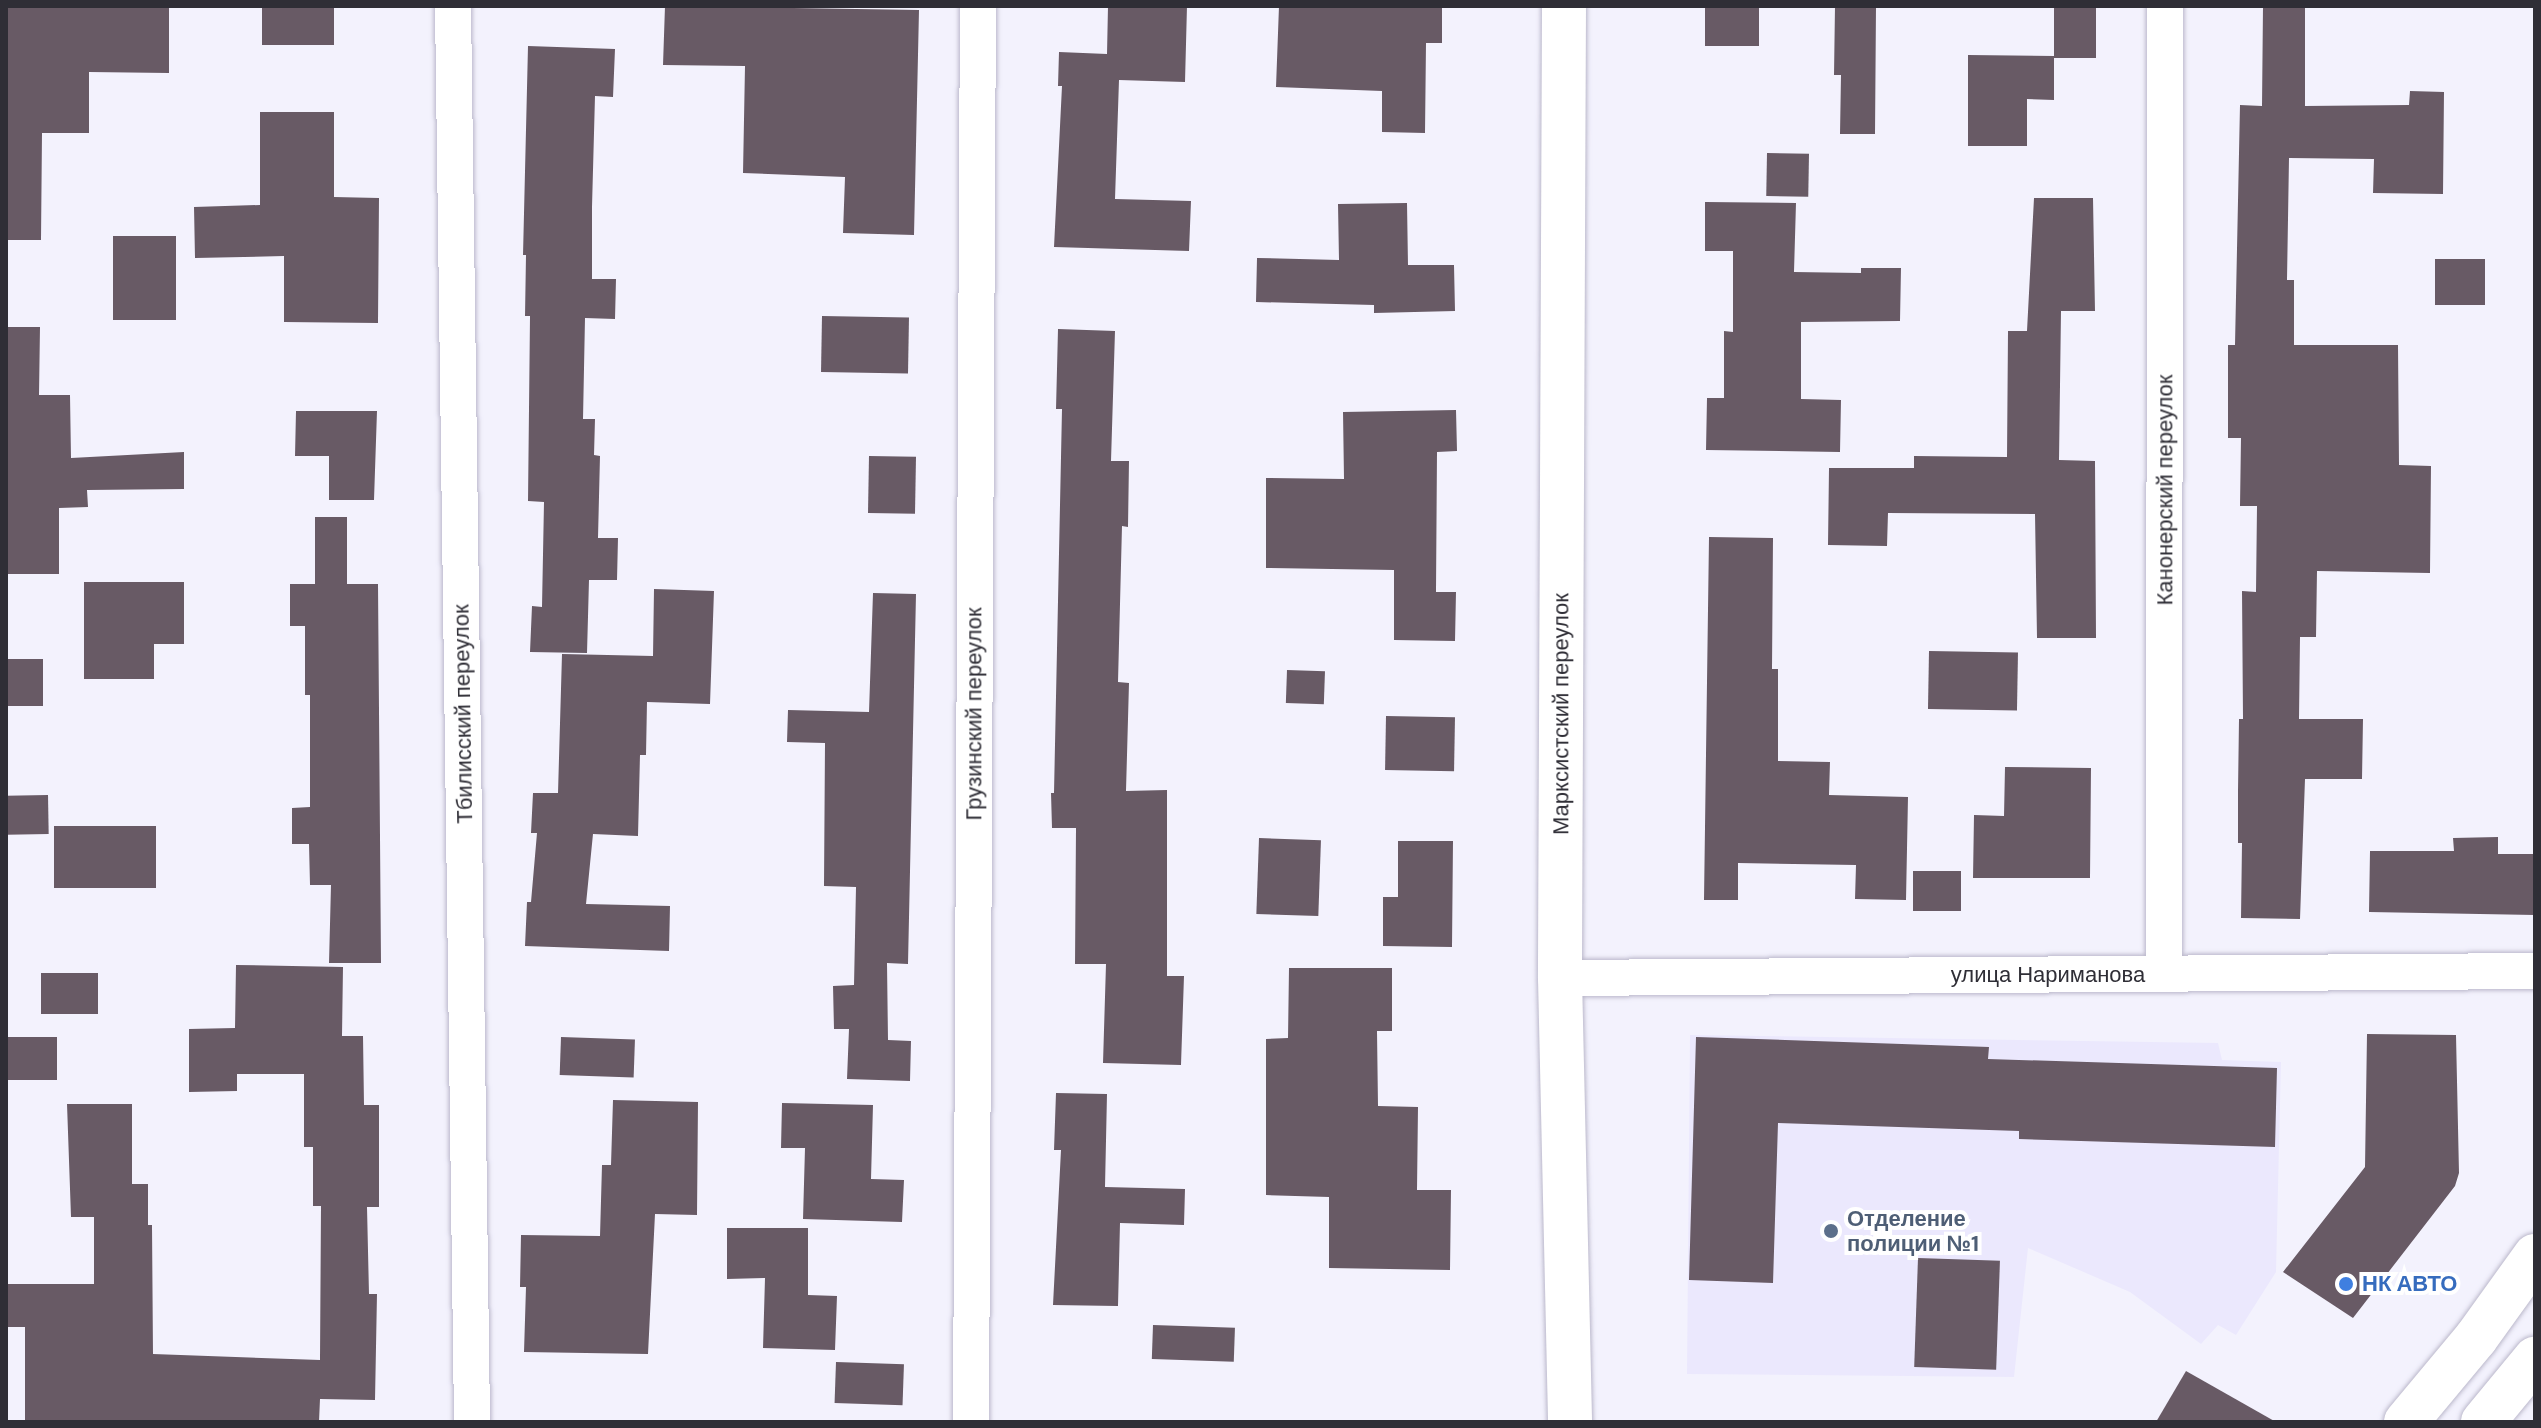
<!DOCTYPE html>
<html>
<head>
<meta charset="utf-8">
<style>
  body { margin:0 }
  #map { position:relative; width:2541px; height:1428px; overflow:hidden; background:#f3f2fd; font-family:"DM Sans",sans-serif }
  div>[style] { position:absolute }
  .built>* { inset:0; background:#ebe8fd }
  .building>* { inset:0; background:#685a65; transform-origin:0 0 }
  .roads { filter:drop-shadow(0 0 2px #bbb8cb) drop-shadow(0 0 2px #bbb8cb) }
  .street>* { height:36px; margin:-18px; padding:0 18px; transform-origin:18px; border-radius:18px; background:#fff }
  .secondary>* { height:44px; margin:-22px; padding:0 22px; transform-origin:22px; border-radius:22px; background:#fff }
  .primary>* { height:44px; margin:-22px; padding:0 22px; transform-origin:22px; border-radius:22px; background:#fff }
  .dots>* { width:22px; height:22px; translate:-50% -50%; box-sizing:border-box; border:4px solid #fff; border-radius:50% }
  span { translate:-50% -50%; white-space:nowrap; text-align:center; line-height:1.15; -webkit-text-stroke:8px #fff; paint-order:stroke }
  .street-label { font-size:22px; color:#2f2e36 }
  .service-label { font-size:22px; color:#4e5e75; font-weight:700 }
  .left { translate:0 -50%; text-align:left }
  .shop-label { font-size:22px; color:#366cbe; font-weight:700 }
  .frame { position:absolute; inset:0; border:8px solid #2f2e36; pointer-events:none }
</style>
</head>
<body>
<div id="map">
  <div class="built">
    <i style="clip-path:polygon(1690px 1035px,2218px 1043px,2222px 1060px,2281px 1062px,2276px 1272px,2236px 1335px,2218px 1325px,2201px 1344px,2130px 1292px,2028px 1248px,2014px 1377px,1687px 1374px)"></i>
  </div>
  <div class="building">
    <i style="clip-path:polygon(6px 6px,169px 6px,169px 73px,89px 72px,89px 133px,42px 133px,41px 240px,6px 240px)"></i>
    <i style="left:262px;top:6px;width:72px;height:39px"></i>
    <i style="clip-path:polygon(665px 6px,919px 10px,914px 235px,843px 233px,845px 177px,743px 173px,745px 66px,663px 65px)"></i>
    <i style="clip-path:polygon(1108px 6px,1187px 6px,1185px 82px,1119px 80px,1115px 199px,1191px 201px,1189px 251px,1054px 247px,1062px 86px,1058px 86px,1059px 52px,1107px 54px)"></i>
    <i style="clip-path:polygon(1279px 6px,1442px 6px,1442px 43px,1426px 43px,1425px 133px,1382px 132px,1382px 91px,1276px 87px)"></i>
    <i style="left:1705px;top:6px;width:54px;height:40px"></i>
    <i style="clip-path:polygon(1835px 6px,1876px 6px,1875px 134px,1840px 134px,1841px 75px,1834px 75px)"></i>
    <i style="clip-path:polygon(2263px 6px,2305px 6px,2305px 106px,2409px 105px,2410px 91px,2444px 92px,2443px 194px,2373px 193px,2374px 159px,2289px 158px,2287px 280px,2294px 280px,2294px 345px,2398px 345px,2399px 465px,2431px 466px,2430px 573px,2317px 571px,2316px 637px,2300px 637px,2299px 719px,2363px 719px,2362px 779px,2305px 779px,2300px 919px,2241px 918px,2242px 843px,2238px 843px,2238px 791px,2239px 719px,2243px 719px,2242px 591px,2256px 592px,2257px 506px,2240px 506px,2241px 438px,2228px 438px,2228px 345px,2235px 345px,2240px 105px,2262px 106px)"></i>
    <i style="left:2054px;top:7px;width:42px;height:51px"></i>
    <i style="clip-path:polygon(528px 46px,615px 49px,613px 97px,595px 96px,592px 207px,592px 279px,616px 279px,615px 319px,585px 318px,583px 419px,595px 419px,594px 455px,600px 456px,598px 538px,618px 538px,617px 580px,589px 580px,587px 653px,530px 652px,532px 606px,542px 607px,544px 502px,528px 501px,530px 316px,525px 316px,526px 255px,523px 255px)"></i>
    <i style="clip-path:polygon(1968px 55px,2054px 56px,2054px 100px,2027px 99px,2027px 146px,1968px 146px)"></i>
    <i style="clip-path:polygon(260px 112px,334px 112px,334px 197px,379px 198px,378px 323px,284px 322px,284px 256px,195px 258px,194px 207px,260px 205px)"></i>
    <i style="left:1767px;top:153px;width:42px;height:43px;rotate:1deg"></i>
    <i style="clip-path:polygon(2034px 198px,2093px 198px,2095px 311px,2061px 311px,2059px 460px,2095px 461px,2096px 638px,2037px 638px,2035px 514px,1888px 513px,1887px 546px,1828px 545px,1829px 468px,1914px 468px,1914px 456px,2007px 457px,2008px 331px,2027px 331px)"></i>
    <i style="clip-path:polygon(1705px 202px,1796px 203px,1794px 272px,1861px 273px,1861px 268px,1901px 268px,1900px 321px,1801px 322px,1801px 399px,1841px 400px,1840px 452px,1706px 450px,1707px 398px,1724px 398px,1724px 331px,1733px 332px,1733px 251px,1705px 251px)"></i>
    <i style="clip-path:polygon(1407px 203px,1408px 265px,1454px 265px,1455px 311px,1374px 313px,1374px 305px,1256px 302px,1257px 258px,1339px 260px,1338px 204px)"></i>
    <i style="left:113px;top:236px;width:63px;height:84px"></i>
    <i style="left:2485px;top:259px;width:46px;height:50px;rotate:90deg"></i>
    <i style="left:822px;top:316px;width:87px;height:56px;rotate:1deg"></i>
    <i style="clip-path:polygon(6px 327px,40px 327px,39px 395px,70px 395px,71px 458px,184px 452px,184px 489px,87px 490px,88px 507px,59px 508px,59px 574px,6px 574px)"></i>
    <i style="clip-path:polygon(1058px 329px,1115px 331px,1111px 461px,1129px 461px,1128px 527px,1122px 526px,1118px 682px,1129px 683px,1126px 791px,1167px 790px,1167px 976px,1184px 976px,1181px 1065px,1103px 1063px,1106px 964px,1075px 964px,1076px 828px,1052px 828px,1051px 793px,1054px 793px,1062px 409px,1056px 409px)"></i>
    <i style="clip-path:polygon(1456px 410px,1457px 451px,1437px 452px,1436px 592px,1456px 592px,1455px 641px,1394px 640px,1394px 570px,1266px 568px,1266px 478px,1344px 479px,1343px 412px)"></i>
    <i style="clip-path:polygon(296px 411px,377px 411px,374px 500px,329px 500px,329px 456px,295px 456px)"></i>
    <i style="left:869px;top:456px;width:47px;height:57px;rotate:1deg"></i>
    <i style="clip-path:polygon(315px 517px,347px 517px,347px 584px,378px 584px,381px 963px,329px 963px,331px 885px,310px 885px,309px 844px,292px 844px,292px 808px,310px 807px,310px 695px,305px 695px,305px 626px,290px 626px,290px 584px,315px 584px)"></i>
    <i style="clip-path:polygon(1709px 537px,1773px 538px,1772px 669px,1778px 669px,1778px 761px,1830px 762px,1829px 795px,1908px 797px,1906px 900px,1855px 899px,1856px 865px,1738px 863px,1738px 900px,1704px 900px)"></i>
    <i style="clip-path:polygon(84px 582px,184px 582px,184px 644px,154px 644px,154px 679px,84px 679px)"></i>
    <i style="clip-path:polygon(654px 589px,714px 591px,710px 704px,647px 702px,646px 755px,640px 755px,638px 836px,593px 834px,586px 904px,670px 906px,669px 951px,525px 946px,527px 902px,531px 902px,537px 833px,531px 833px,533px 793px,558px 793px,562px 654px,653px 656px)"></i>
    <i style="clip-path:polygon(873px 593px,916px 594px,908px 964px,887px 963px,888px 1040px,911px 1041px,910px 1081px,847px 1079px,849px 1029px,834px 1029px,833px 986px,854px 985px,856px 887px,824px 886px,825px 743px,787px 742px,788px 710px,869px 712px)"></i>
    <i style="left:1929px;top:651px;width:89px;height:58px;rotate:1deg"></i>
    <i style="left:6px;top:659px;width:37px;height:47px"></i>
    <i style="left:1287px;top:670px;width:38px;height:33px;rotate:2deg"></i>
    <i style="left:1386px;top:716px;width:69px;height:54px;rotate:1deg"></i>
    <i style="clip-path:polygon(2005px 767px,2091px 768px,2090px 878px,1973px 878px,1974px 815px,2004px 816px)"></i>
    <i style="left:48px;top:795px;width:39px;height:42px;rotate:89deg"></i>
    <i style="left:54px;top:826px;width:102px;height:62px"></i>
    <i style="clip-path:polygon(2498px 837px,2498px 854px,2535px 854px,2535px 915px,2369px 912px,2370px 851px,2454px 851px,2453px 838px)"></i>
    <i style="left:1259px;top:838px;width:62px;height:76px;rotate:2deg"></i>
    <i style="clip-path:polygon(1398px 841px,1453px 841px,1452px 947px,1383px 946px,1383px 897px,1398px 897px)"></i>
    <i style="left:1913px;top:871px;width:48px;height:40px"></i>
    <i style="clip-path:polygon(236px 965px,343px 967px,342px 1036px,363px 1036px,364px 1105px,379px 1105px,379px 1207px,367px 1207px,369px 1294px,377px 1294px,375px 1400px,320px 1399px,319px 1422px,25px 1422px,25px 1327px,6px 1327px,6px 1284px,94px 1284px,94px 1217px,71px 1217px,67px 1104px,132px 1104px,132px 1184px,148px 1184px,148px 1225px,152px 1225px,153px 1354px,320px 1360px,321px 1206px,313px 1206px,313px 1147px,304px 1147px,304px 1074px,237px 1074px,237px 1091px,189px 1092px,189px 1029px,235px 1028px)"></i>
    <i style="clip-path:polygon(1289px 968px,1392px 968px,1392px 1031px,1377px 1031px,1378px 1106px,1418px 1107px,1417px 1190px,1451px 1190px,1450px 1270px,1329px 1268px,1329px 1197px,1266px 1195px,1266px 1039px,1288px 1038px)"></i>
    <i style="left:41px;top:973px;width:57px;height:41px"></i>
    <i style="clip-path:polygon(2367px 1034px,2456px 1035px,2459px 1173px,2455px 1186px,2353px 1318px,2283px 1272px,2365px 1167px)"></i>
    <i style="left:6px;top:1037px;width:51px;height:43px"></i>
    <i style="left:561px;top:1037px;width:74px;height:38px;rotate:2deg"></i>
    <i style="clip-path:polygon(1696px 1037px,1989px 1047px,1988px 1059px,2277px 1068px,2275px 1147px,2019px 1139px,2019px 1131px,1778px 1123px,1773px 1283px,1689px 1280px)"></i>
    <i style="clip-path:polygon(1056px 1093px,1107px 1094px,1105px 1187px,1185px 1189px,1184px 1225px,1120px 1223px,1118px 1306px,1053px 1305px,1061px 1150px,1054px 1150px)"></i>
    <i style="clip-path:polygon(613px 1100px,698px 1102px,697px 1215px,655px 1214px,648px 1354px,524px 1352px,526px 1287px,520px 1287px,521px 1235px,600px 1236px,602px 1165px,611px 1165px)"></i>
    <i style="clip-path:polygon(782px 1103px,873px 1105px,871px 1179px,904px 1180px,902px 1222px,803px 1219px,805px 1148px,781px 1148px)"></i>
    <i style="clip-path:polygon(727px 1228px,808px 1228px,808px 1295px,837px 1296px,835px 1350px,763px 1348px,765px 1278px,727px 1279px)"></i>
    <i style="left:1918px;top:1258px;width:82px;height:109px;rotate:2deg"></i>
    <i style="left:1153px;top:1325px;width:82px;height:34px;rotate:2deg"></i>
    <i style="left:836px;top:1362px;width:68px;height:41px;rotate:2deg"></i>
    <i style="clip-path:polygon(2186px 1371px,2276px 1422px,2156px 1422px)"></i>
  </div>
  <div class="roads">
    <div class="street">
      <i style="left:453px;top:6px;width:1416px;rotate:89.23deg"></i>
      <i style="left:2164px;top:974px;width:968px;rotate:-89.94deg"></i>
      <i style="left:1560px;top:978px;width:975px;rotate:-0.41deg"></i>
      <i style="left:971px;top:1422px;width:1416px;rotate:-89.72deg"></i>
    </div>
    <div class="secondary">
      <i style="left:1564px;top:6px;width:972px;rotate:90.24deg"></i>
      <i style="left:1560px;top:978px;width:444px;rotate:88.7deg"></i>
    </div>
    <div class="primary">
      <i style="left:2406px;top:1422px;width:109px;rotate:-50.2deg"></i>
      <i style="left:2476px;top:1338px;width:101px;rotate:-54.3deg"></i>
      <i style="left:2483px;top:1422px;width:82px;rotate:-50.5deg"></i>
    </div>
  </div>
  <div class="dots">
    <i style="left:1831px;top:1231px;background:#5c6f8a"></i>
    <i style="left:2346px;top:1284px;background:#3f7fe0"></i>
  </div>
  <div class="street-label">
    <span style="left:2165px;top:490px;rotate:-90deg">Канонерский переулок</span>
    <span style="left:463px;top:714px;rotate:-91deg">Тбилисский переулок</span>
    <span style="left:974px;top:714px;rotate:-90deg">Грузинский переулок</span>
    <span style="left:1561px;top:714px;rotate:-90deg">Марксистский переулок</span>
    <span style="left:2048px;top:975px">улица Нариманова</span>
  </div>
  <div class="service-label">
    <span class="left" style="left:1847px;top:1231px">Отделение<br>полиции №1</span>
  </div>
  <div class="shop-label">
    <span class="left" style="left:2362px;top:1284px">НК АВТО</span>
  </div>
  <div class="frame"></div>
</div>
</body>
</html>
